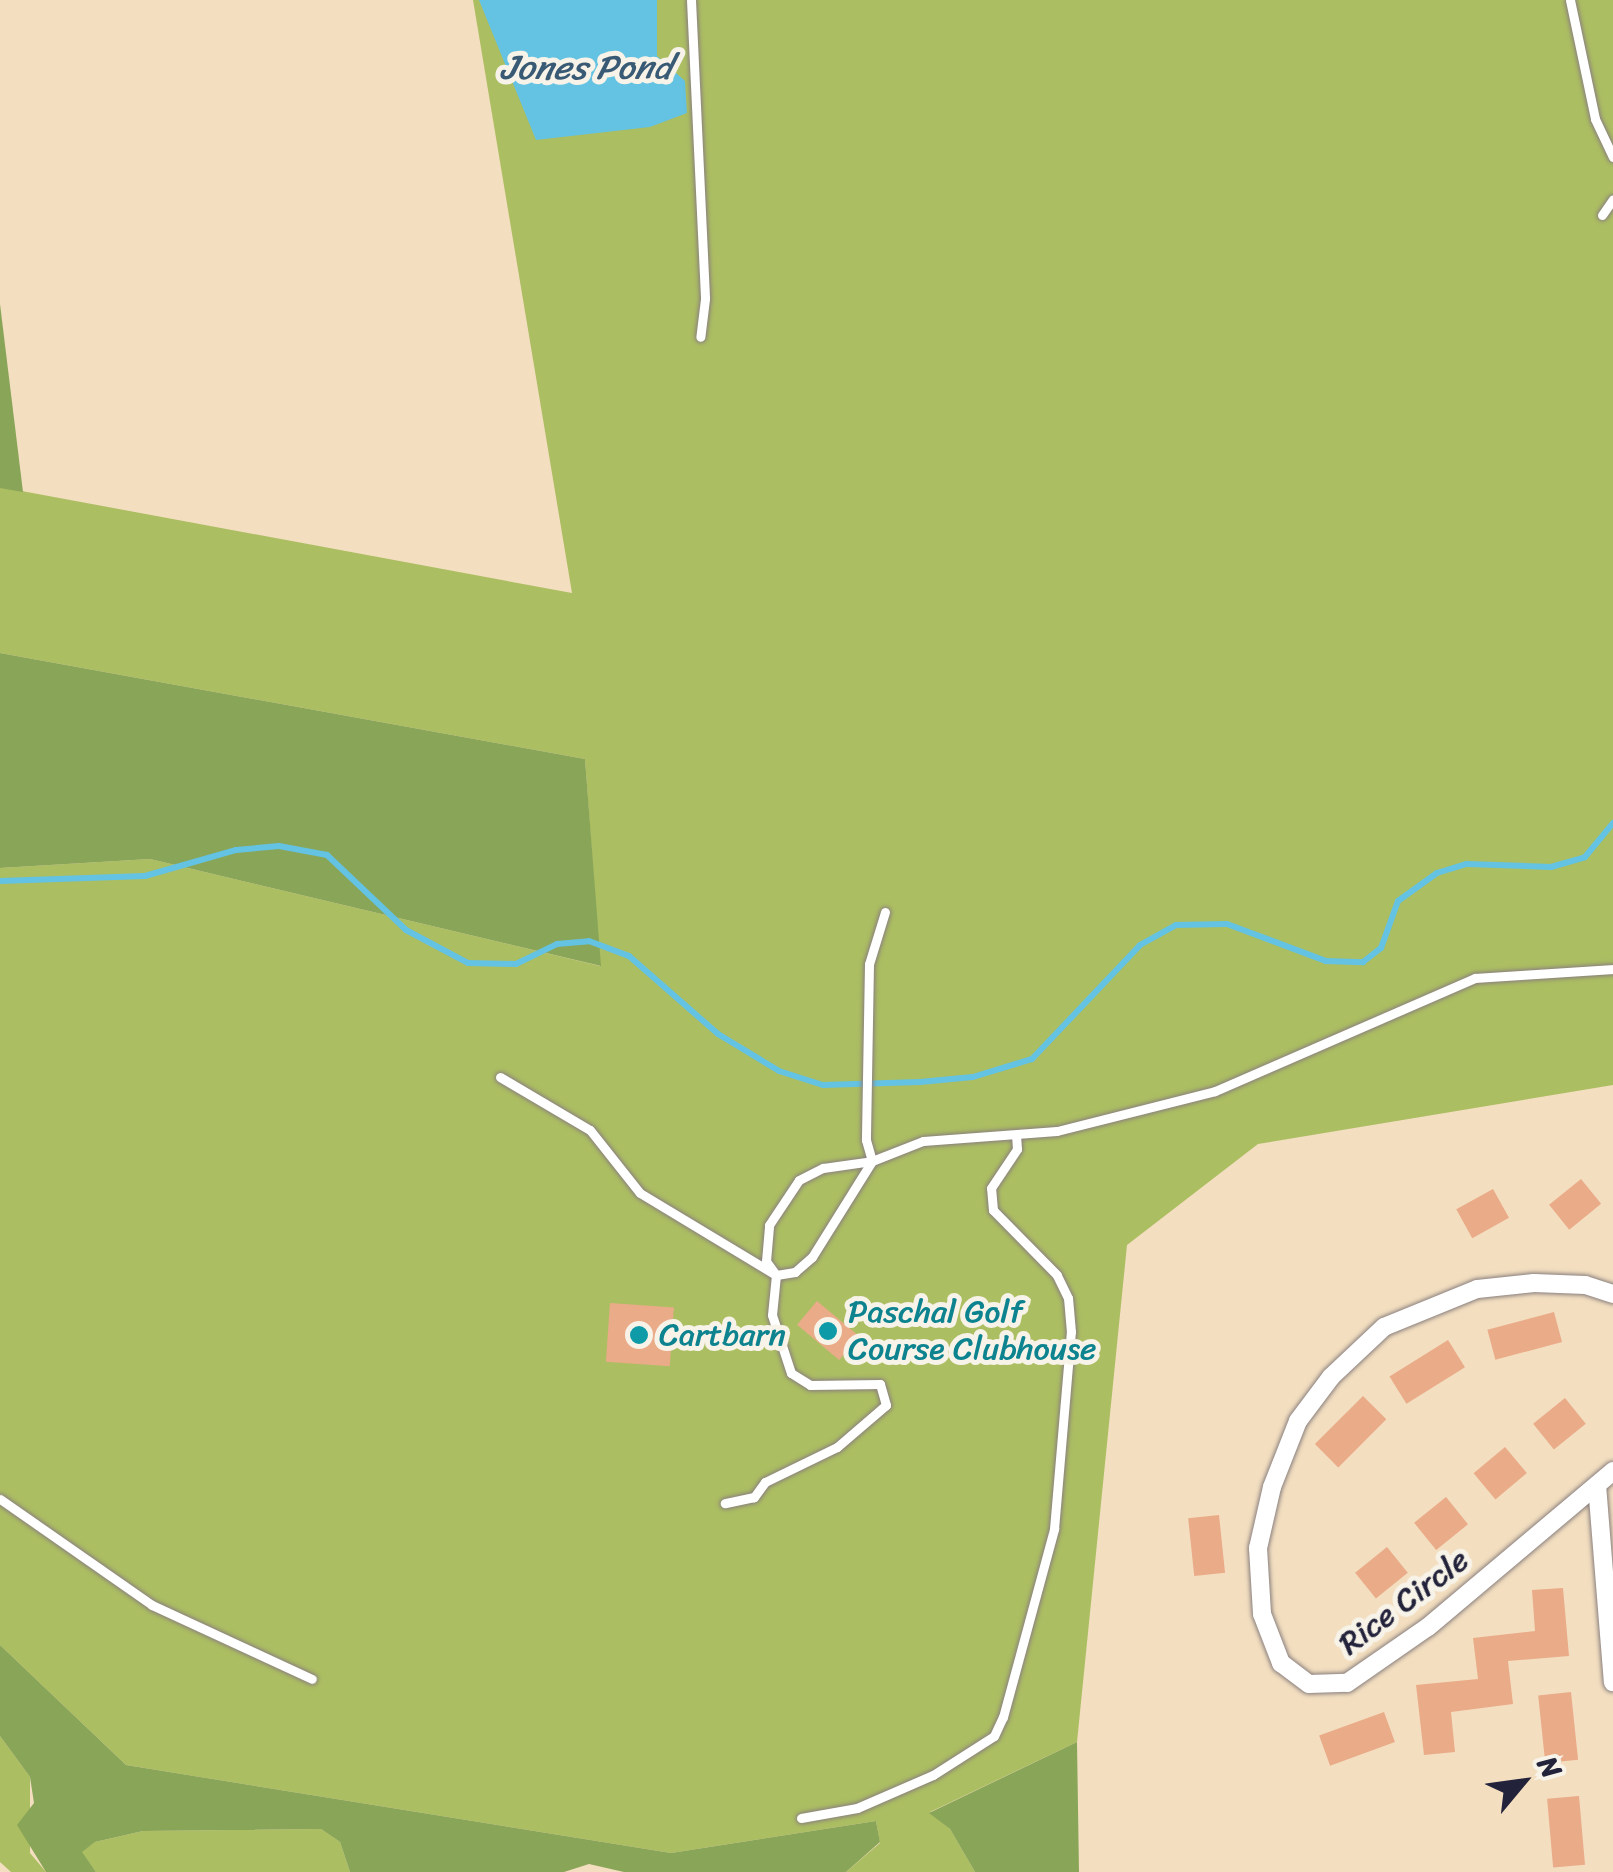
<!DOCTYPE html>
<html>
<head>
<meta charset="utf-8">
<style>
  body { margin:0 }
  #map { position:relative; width:1613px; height:1872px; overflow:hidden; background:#f3dec0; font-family:Sriracha,sans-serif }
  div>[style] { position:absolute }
  .green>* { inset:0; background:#acbe62 }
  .forest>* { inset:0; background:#89a558 }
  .water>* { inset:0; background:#64c2e2 }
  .stream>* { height:6px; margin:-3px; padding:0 3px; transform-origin:3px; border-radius:3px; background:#64c2e2 }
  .building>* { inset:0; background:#eaab88; transform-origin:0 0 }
  .roads { filter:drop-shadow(0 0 2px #8a807e) drop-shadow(0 0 2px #8a807e) }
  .service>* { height:9px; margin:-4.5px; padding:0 4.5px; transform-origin:4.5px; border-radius:4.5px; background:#fff }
  .minor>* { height:18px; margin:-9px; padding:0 9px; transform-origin:9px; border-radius:9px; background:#fff }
  .dots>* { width:28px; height:28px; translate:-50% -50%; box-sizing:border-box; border:5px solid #f7f3e8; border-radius:50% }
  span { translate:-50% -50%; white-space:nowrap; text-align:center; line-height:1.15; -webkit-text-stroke:10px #f7f3e8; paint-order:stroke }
  .culture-label { font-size:32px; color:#0d838f }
  .left { translate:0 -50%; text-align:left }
  .street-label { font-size:32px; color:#22223b }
  .water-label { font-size:35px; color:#395a75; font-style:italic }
  .north { position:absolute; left:1473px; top:1732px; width:100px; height:100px; -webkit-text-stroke:8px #f7f3e8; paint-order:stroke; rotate:61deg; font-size:28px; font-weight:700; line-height:40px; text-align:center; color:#22223b }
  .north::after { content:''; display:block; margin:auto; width:35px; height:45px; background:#22223b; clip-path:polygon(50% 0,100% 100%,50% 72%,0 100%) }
</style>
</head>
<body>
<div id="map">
  <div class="green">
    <i style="clip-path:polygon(473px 0,1613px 0,1613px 1085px,1258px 1144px,1127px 1245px,1077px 1742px,930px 1812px,950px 1829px,975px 1872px,846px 1872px,880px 1843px,876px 1821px,671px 1853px,126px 1765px,0 1645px,0 868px,150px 859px,600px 966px,585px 759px,0 653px,0 487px,572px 593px)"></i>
    <i style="clip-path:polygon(0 1736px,30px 1777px,30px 1853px,46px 1872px,11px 1872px,0 1862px)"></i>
    <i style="clip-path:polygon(321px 1829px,340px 1842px,350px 1872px,96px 1872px,81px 1852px,95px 1842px,143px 1831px)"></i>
  </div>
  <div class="forest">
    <i style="clip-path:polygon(0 304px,23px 492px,0 488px)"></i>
    <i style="clip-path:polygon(0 653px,585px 759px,601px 966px,150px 859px,0 868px)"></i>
    <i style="clip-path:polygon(0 1645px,126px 1765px,671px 1853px,876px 1821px,880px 1842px,846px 1872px,624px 1872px,589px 1864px,564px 1872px,350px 1872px,340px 1842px,321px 1829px,143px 1831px,95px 1842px,82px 1852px,96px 1872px,46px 1872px,17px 1825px,34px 1803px,30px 1777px,0 1736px)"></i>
    <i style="clip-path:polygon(1077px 1742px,1079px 1872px,975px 1872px,950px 1829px,929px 1813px)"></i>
  </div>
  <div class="water">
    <i style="clip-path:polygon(479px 0,657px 0,657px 56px,685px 81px,687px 113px,650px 127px,536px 140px)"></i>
  </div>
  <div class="stream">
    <i style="left:0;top:881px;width:145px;rotate:-2deg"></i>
    <i style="left:145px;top:876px;width:95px;rotate:-15.9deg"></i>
    <i style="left:236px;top:850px;width:43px;rotate:-5.3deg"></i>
    <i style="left:279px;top:846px;width:49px;rotate:10.6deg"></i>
    <i style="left:327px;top:855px;width:109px;rotate:43.5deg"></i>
    <i style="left:406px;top:930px;width:70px;rotate:28deg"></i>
    <i style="left:468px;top:963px;width:48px;rotate:1.2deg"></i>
    <i style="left:516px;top:964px;width:46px;rotate:-26deg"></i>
    <i style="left:557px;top:944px;width:32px;rotate:-5deg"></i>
    <i style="left:589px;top:941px;width:43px;rotate:20.6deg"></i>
    <i style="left:629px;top:956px;width:118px;rotate:41.2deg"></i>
    <i style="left:718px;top:1034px;width:71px;rotate:31.2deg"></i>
    <i style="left:779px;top:1071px;width:46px;rotate:17.7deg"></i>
    <i style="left:823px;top:1085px;width:97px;rotate:-1.8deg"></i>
    <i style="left:920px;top:1082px;width:53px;rotate:-5.4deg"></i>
    <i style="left:973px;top:1077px;width:62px;rotate:-17deg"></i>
    <i style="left:1032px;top:1059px;width:157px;rotate:-46.5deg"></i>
    <i style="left:1140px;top:945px;width:41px;rotate:-29.1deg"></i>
    <i style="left:1176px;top:925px;width:51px;rotate:-1.1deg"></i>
    <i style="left:1227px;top:924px;width:106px;rotate:20.5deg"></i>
    <i style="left:1326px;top:961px;width:37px;rotate:2deg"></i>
    <i style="left:1363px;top:962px;width:23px;rotate:-38deg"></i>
    <i style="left:1381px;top:948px;width:50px;rotate:-70.1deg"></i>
    <i style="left:1398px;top:901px;width:48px;rotate:-35.7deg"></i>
    <i style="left:1437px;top:873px;width:31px;rotate:-17deg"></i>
    <i style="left:1467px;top:864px;width:84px;rotate:2deg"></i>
    <i style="left:1551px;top:867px;width:35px;rotate:-16deg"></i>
    <i style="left:1585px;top:857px;width:44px;rotate:-50.5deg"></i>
  </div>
  <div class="building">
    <i style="left:1581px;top:1179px;width:32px;height:41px;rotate:51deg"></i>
    <i style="left:1493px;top:1189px;width:33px;height:42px;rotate:61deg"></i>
    <i style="left:817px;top:1301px;width:55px;height:31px;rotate:40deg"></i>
    <i style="left:610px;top:1303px;width:64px;height:59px;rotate:4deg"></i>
    <i style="left:1554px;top:1312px;width:31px;height:69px;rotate:75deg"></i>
    <i style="left:1448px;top:1340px;width:32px;height:69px;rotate:58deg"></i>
    <i style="left:1363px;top:1396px;width:33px;height:68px;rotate:45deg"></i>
    <i style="left:1565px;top:1398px;width:33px;height:41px;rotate:51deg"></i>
    <i style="left:1505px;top:1447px;width:34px;height:41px;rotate:50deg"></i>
    <i style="left:1446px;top:1497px;width:35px;height:41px;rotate:51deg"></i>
    <i style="left:1219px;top:1515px;width:58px;height:31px;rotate:84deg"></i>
    <i style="left:1387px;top:1547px;width:33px;height:41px;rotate:51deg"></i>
    <i style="clip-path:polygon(1563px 1588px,1569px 1656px,1508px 1661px,1513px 1704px,1451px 1712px,1455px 1752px,1424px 1755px,1416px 1685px,1478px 1679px,1473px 1638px,1535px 1631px,1532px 1590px)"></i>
    <i style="left:1571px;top:1692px;width:68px;height:33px;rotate:84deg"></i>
    <i style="left:1384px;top:1712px;width:32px;height:69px;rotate:70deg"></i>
    <i style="left:1579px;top:1796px;width:69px;height:32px;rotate:85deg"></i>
  </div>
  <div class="roads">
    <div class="service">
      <i style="left:691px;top:0;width:299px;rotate:87.3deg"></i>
      <i style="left:705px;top:299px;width:38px;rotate:97deg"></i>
      <i style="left:1570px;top:0;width:122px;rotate:78.1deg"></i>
      <i style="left:1595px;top:119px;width:42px;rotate:64.7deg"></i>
      <i style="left:1602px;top:215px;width:19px;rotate:-55deg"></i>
      <i style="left:885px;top:912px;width:54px;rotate:107.1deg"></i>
      <i style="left:869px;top:964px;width:176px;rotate:91deg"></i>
      <i style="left:866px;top:1140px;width:22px;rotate:74deg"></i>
      <i style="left:872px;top:1161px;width:113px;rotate:122deg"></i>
      <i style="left:812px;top:1257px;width:23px;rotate:139deg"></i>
      <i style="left:795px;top:1272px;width:19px;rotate:171deg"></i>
      <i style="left:776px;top:1275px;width:17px;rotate:-126deg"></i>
      <i style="left:766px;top:1261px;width:36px;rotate:-85deg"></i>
      <i style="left:769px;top:1225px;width:54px;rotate:-56.3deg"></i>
      <i style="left:799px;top:1180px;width:27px;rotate:-27deg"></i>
      <i style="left:823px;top:1168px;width:49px;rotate:-8.1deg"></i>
      <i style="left:872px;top:1161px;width:55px;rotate:-21.4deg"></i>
      <i style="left:923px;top:1141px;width:134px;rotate:-4.3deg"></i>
      <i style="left:1057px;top:1131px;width:163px;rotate:-14.2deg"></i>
      <i style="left:1215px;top:1091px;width:283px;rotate:-23.5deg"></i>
      <i style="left:1475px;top:978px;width:138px;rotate:-3.7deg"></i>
      <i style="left:500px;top:1077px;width:104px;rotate:30.5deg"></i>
      <i style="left:590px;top:1130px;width:80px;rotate:51.6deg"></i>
      <i style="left:640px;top:1193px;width:159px;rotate:31.1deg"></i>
      <i style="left:776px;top:1275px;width:40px;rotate:95.7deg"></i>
      <i style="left:772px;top:1315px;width:61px;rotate:71.9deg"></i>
      <i style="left:791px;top:1373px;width:22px;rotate:32deg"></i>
      <i style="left:810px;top:1385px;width:70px;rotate:-0.8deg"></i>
      <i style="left:880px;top:1384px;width:22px;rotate:74deg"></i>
      <i style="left:886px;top:1405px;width:65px;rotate:139.4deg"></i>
      <i style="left:837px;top:1447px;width:80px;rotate:154.1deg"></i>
      <i style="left:765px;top:1482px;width:19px;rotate:126deg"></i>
      <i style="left:754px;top:1497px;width:30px;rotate:168deg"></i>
      <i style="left:0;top:1499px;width:185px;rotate:34.9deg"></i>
      <i style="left:152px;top:1605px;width:176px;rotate:24.8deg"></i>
      <i style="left:801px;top:1818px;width:57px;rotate:-10.1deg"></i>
      <i style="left:857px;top:1808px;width:83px;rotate:-23.5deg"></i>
      <i style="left:933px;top:1775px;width:72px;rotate:-32.6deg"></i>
      <i style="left:994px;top:1736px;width:21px;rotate:-65deg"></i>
      <i style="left:1003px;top:1717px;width:195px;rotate:-74.8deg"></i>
      <i style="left:1054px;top:1529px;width:198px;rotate:-85.1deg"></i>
      <i style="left:1071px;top:1332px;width:34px;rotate:-95deg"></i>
      <i style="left:1068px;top:1298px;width:25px;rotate:-116deg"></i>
      <i style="left:1057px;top:1275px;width:91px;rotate:-134.6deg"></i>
      <i style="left:993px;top:1210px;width:22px;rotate:-95deg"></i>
      <i style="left:991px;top:1188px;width:47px;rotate:-56.3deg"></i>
      <i style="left:1017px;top:1149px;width:14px;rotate:-94deg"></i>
    </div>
    <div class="minor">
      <i style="left:1613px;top:1294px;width:29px;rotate:-162deg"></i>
      <i style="left:1585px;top:1285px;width:51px;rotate:-177.8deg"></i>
      <i style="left:1534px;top:1283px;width:57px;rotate:174deg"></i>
      <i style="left:1477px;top:1289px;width:100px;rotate:157.8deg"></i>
      <i style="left:1384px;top:1327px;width:73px;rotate:136.7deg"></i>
      <i style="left:1331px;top:1377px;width:55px;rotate:126.9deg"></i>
      <i style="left:1298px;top:1421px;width:71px;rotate:111.5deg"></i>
      <i style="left:1272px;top:1487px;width:63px;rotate:102.9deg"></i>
      <i style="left:1258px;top:1548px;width:66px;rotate:86.5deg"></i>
      <i style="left:1262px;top:1614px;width:53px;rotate:68.8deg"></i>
      <i style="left:1281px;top:1663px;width:35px;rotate:37deg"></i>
      <i style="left:1309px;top:1684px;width:38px;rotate:-2deg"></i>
      <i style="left:1347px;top:1683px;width:98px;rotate:-34.7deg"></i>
      <i style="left:1428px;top:1627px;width:242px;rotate:-40.1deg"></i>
      <i style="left:1597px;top:1485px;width:198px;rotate:85.4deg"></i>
    </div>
  </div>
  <div class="dots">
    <i style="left:828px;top:1331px;background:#0f9aa8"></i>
    <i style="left:639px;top:1335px;background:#0f9aa8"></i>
  </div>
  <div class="culture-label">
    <span class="left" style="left:848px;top:1331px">Paschal Golf<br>Course Clubhouse</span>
    <span class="left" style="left:659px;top:1335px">Cartbarn</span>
  </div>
  <div class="street-label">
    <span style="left:1404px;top:1602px;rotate:-37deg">Rice Circle</span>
  </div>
  <div class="water-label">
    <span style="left:586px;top:67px">Jones Pond</span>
  </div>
  <div class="north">N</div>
</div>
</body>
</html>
